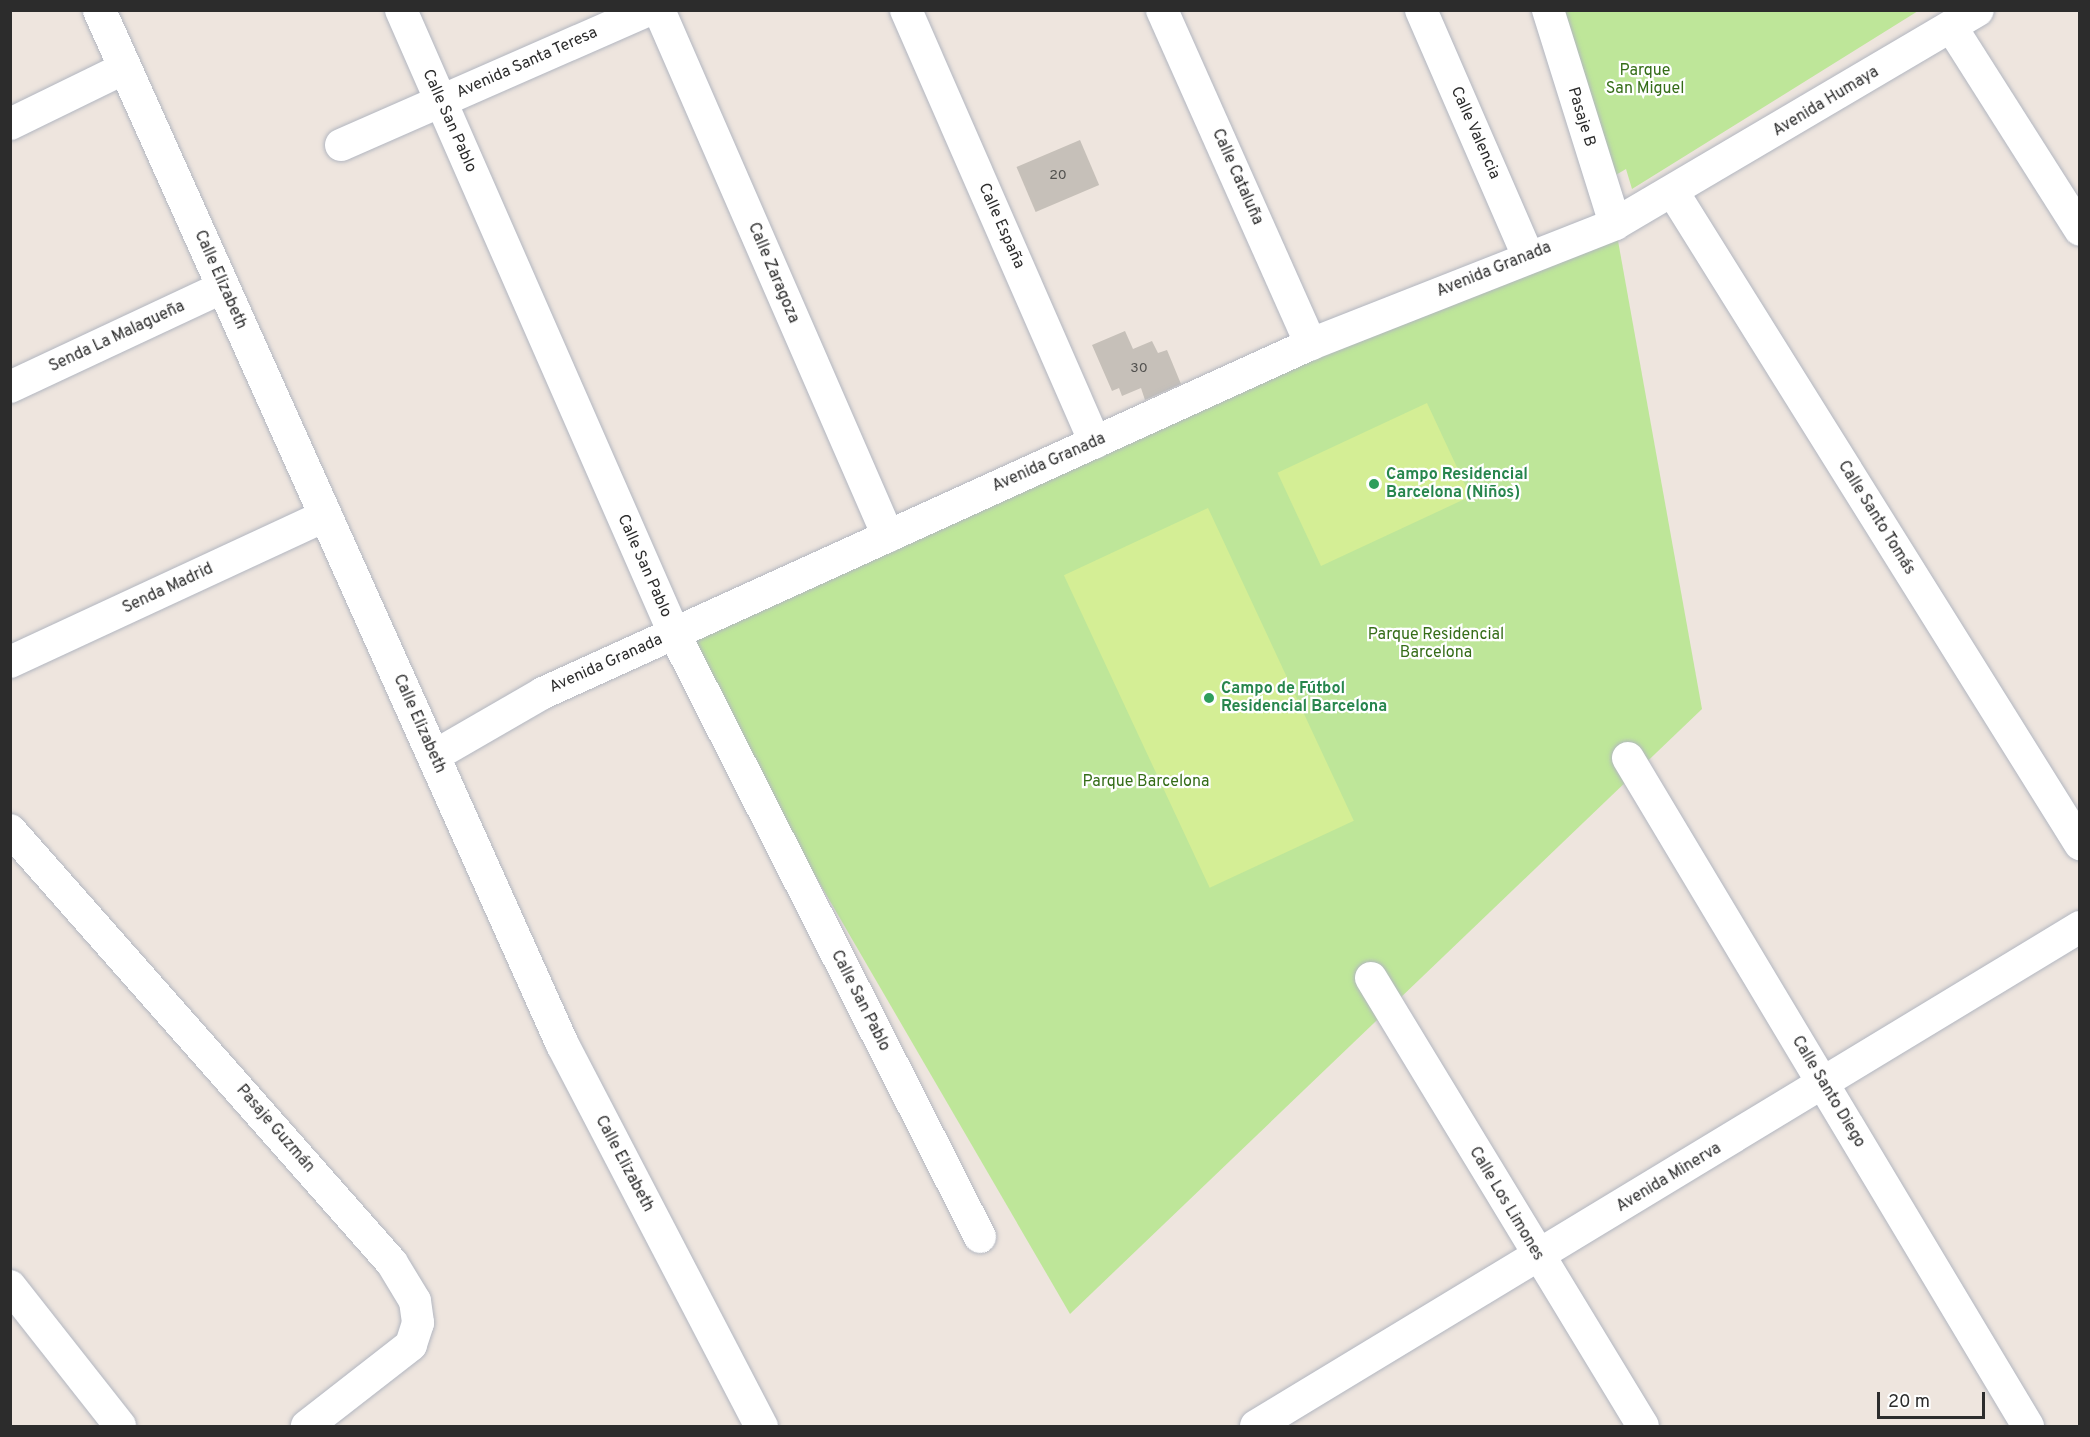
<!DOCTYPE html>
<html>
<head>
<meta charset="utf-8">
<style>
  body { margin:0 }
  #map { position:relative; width:2090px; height:1437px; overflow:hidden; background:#eee5de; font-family:Overpass,sans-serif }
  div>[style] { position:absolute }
  .green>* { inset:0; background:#bee699 }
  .pitch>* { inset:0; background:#d4ee95; transform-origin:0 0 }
  .building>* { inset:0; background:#c6c0b9; transform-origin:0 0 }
  .roads { filter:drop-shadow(0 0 2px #b2b6c0) drop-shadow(0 0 2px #b2b6c0) }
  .minor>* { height:32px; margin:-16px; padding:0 16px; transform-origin:16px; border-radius:16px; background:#fff }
  .tertiary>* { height:33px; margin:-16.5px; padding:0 16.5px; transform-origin:16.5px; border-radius:16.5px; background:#fff }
  .dots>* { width:16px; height:16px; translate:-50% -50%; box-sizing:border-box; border:3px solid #fff; border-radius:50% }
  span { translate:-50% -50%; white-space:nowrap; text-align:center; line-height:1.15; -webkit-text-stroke:4.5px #fff; paint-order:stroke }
  .number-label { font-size:14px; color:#52514f }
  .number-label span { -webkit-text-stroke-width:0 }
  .street-label { font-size:16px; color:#2c2c2c }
  .park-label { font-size:16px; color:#356d18 }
  .leisure-label { font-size:16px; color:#27864d; font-weight:700 }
  .left { translate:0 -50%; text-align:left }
  .frame { position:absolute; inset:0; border:12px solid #2c2c2c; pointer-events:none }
  .scale { position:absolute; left:1877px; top:1392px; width:108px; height:27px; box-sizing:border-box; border:3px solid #2c2c2c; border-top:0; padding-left:8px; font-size:18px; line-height:21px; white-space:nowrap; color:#2c2c2c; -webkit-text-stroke:4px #fff; paint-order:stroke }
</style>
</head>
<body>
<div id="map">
  <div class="green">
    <i style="clip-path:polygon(1549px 11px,1918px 11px,1632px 189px,1626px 169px,1602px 183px)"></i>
    <i style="clip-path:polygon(1615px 224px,1702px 709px,1070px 1314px,674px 633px)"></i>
  </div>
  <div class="pitch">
    <i style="left:1427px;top:403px;width:103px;height:165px;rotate:65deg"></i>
    <i style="left:1208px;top:508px;width:345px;height:159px;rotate:65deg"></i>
  </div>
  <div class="building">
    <i style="left:1080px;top:140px;width:49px;height:69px;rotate:67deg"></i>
    <i style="clip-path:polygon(1125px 331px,1133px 349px,1152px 341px,1158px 353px,1167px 350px,1181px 384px,1145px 400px,1141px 388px,1122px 396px,1119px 388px,1112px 391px,1092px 345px)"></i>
  </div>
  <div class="roads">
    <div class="minor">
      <i style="left:401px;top:10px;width:680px;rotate:66.34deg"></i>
      <i style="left:674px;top:633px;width:677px;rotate:63.13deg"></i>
      <i style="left:659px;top:10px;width:574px;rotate:66.47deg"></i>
      <i style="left:906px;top:10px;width:472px;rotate:66.4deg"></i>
      <i style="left:1162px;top:10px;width:366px;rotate:66deg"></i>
      <i style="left:1421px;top:10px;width:268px;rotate:66.5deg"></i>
      <i style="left:1548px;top:10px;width:224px;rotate:72.6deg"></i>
      <i style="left:1952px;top:28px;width:239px;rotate:57.6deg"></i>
      <i style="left:10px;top:124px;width:128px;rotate:-26deg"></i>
      <i style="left:341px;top:145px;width:335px;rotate:-23.7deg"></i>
      <i style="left:1673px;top:192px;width:769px;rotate:58.03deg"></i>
      <i style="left:10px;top:387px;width:235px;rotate:-25.1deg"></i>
      <i style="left:10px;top:662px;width:347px;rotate:-24.9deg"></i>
      <i style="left:434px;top:756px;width:126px;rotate:-30deg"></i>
      <i style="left:543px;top:693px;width:844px;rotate:-24.44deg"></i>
      <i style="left:1311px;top:344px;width:327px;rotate:-21.5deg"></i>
      <i style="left:1615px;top:224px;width:421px;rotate:-30.5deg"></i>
      <i style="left:1628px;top:758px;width:779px;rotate:59.09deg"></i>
      <i style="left:10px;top:830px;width:577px;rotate:48.58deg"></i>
      <i style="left:392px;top:1263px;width:44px;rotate:58.8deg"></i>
      <i style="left:415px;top:1301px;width:22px;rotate:82deg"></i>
      <i style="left:418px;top:1323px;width:23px;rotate:108deg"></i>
      <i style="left:411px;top:1345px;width:132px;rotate:142.1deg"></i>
      <i style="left:1371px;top:978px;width:524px;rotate:58.74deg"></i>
      <i style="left:10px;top:1286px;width:178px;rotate:51.8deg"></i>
      <i style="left:1256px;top:1426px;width:963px;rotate:-31.2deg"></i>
    </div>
    <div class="tertiary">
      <i style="left:99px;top:10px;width:1133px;rotate:65.88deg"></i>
      <i style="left:562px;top:1044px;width:431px;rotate:62.5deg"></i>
    </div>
  </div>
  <div class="dots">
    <i style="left:1374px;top:484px;background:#2e9e5b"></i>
    <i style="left:1209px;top:698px;background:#2e9e5b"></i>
  </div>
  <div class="number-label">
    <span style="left:1058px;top:176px">20</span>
    <span style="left:1139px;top:369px">30</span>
  </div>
  <div class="street-label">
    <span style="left:527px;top:63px;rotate:-24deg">Avenida Santa Teresa</span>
    <span style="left:1826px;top:102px;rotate:-31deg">Avenida Humaya</span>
    <span style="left:1581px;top:117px;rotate:73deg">Pasaje B</span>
    <span style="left:449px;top:121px;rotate:66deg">Calle San Pablo</span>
    <span style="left:1475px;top:133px;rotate:66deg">Calle Valencia</span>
    <span style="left:1237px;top:177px;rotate:66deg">Calle Cataluña</span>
    <span style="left:1001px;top:226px;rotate:66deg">Calle España</span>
    <span style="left:1494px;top:270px;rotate:-22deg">Avenida Granada</span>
    <span style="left:773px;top:273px;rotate:67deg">Calle Zaragoza</span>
    <span style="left:220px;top:280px;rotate:66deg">Calle Elizabeth</span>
    <span style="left:117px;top:337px;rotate:-25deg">Senda La Malagueña</span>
    <span style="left:1049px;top:463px;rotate:-24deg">Avenida Granada</span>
    <span style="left:1876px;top:518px;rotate:58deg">Calle Santo Tomás</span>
    <span style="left:644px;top:566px;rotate:66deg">Calle San Pablo</span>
    <span style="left:168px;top:589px;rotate:-25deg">Senda Madrid</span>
    <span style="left:606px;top:664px;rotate:-24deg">Avenida Granada</span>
    <span style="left:419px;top:724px;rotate:66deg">Calle Elizabeth</span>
    <span style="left:860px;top:1001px;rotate:63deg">Calle San Pablo</span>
    <span style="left:1828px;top:1092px;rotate:59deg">Calle Santo Diego</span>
    <span style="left:275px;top:1129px;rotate:49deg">Pasaje Guzmán</span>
    <span style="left:624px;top:1164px;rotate:62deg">Calle Elizabeth</span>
    <span style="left:1669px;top:1178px;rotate:-31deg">Avenida Minerva</span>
    <span style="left:1506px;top:1204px;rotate:59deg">Calle Los Limones</span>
  </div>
  <div class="park-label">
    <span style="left:1645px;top:80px">Parque<br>San Miguel</span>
    <span style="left:1436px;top:644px">Parque Residencial<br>Barcelona</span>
    <span style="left:1146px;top:782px">Parque Barcelona</span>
  </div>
  <div class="leisure-label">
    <span class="left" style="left:1386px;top:484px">Campo Residencial<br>Barcelona (Niños)</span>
    <span class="left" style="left:1221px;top:698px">Campo de Fútbol<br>Residencial Barcelona</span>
  </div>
  <div class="frame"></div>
  <div class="scale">20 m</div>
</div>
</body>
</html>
